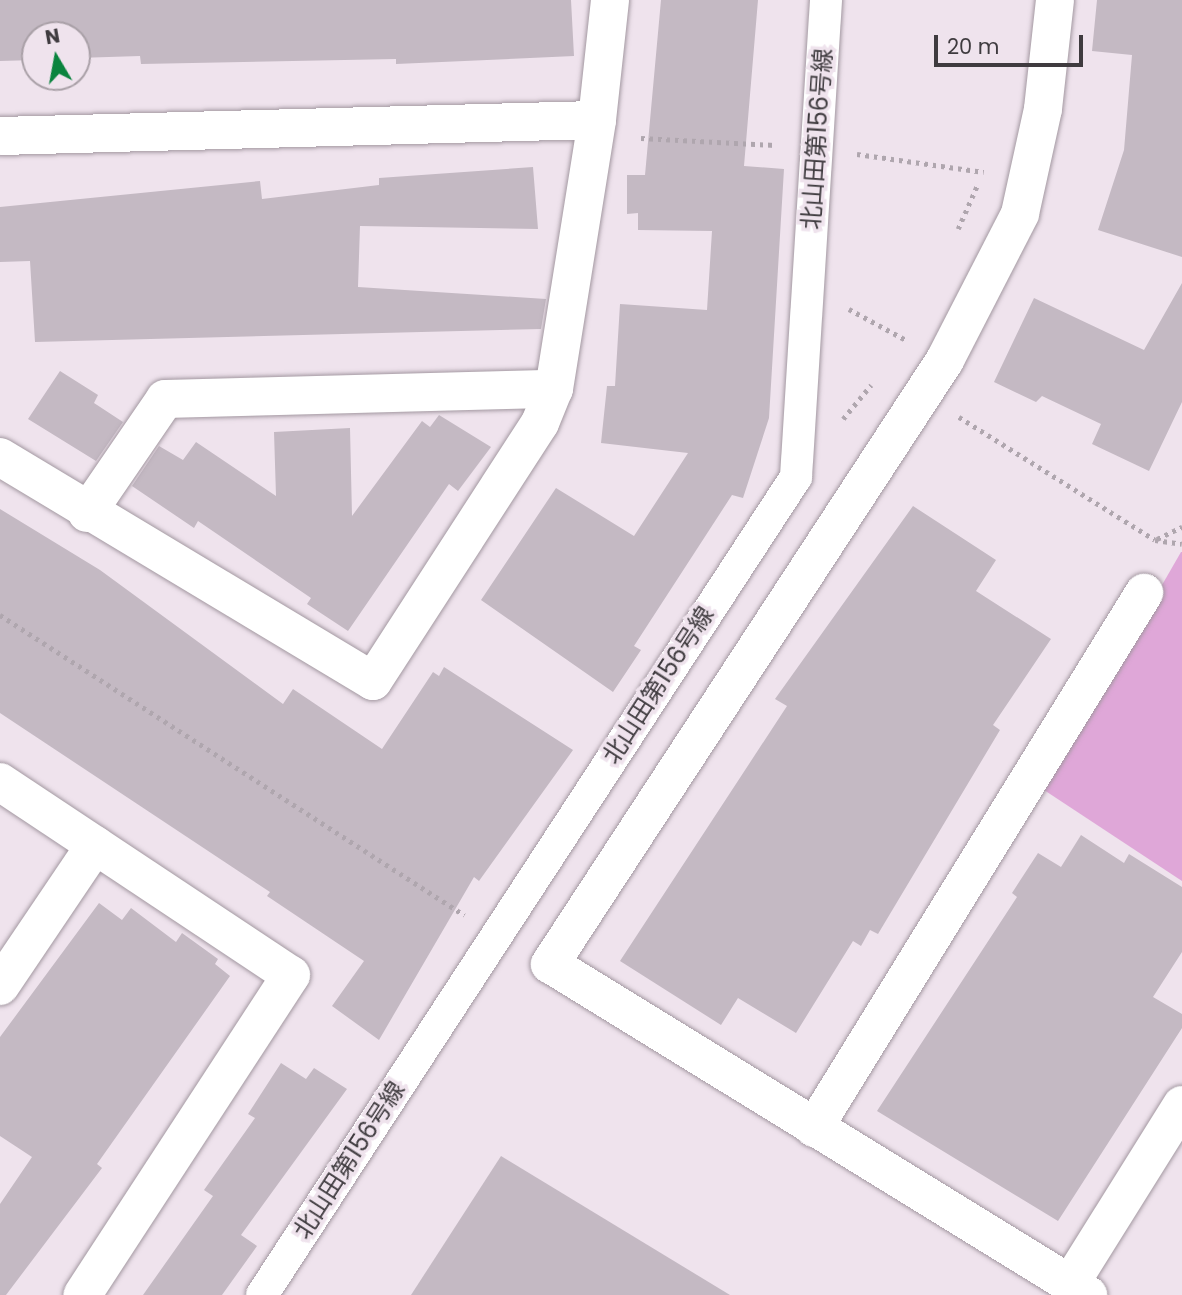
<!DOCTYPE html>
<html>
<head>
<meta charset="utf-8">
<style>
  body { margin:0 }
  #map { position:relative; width:1182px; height:1295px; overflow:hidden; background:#efe3ed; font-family:Poppins,"Noto Sans JP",sans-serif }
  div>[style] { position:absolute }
  .green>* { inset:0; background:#dfa7d8 }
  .building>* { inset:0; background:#c4b9c3 }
  .path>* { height:4.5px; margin-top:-2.25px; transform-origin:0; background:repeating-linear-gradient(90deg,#afa6ae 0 3.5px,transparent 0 8.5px) }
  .roads { filter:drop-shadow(0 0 2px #a398a1) drop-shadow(0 0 2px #a398a1) }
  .pedestrian>* { height:32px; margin:-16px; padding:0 16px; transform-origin:16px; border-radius:16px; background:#fff }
  .minor>* { height:38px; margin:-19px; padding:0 19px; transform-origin:19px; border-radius:19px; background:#fff }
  span { translate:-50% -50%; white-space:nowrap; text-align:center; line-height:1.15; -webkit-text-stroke:7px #efe3ed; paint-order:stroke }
  .street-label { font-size:24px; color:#3f3b3f }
  .north { position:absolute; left:21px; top:21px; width:70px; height:70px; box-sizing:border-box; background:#efe3ed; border:2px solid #a9a0a7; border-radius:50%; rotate:350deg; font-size:19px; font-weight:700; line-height:28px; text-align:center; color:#3f3b3f }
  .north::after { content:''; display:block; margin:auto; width:24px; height:32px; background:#0a843e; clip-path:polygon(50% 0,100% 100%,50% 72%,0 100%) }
  .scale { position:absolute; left:934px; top:35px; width:149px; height:32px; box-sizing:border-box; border:4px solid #3f3b3f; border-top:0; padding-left:9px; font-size:21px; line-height:24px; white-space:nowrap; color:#3f3b3f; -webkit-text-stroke:5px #efe3ed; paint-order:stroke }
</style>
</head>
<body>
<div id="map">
  <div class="green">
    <i style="clip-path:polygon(1181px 552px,1182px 552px,1182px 881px,1044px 790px)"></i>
  </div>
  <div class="building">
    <i style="clip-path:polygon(0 0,571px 0,574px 56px,396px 64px,396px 59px,141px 64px,140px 56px,77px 58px,77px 35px,35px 35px,35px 60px,0 61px)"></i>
    <i style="clip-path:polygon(661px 0,758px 0,744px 166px,784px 169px,769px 418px,743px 498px,732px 495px,634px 646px,641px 650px,613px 692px,481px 600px,556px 488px,634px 536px,688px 453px,601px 443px,607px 386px,615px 386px,620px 304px,707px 310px,712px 231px,638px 230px,638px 213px,627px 214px,627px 175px,645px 175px)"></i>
    <i style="clip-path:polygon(1097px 0,1182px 0,1182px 257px,1098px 230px,1124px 150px,1132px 55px,1092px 51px)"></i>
    <i style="clip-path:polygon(533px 167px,538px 229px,360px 226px,358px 287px,546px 299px,541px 329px,35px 342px,30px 261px,0 262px,0 207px,260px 181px,262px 199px,379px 185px,379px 178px)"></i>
    <i style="clip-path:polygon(1182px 283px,1182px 402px,1149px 471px,1092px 444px,1101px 424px,1042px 396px,1036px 402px,994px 382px,1034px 298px,1144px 350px)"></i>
    <i style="clip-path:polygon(60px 371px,98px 395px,94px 403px,123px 422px,96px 461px,28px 419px)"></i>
    <i style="clip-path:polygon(439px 415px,491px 447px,458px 491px,449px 484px,348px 631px,307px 604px,311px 598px,198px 521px,194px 528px,132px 486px,159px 446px,183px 460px,196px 442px,276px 496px,274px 432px,350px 428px,352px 516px,422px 421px,430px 427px)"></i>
    <i style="clip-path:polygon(913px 506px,996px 560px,976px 591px,1051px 639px,993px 725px,1000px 730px,878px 934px,870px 930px,861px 946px,853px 941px,796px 1033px,738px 998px,721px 1025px,620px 961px,787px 706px,775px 699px)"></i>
    <i style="clip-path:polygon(0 509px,100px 570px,283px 704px,293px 689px,382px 749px,433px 672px,439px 676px,444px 667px,573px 750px,479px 881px,474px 877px,379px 1040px,332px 1006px,364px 961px,267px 896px,270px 892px,0 713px)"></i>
    <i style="clip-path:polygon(1081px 835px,1124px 863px,1129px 854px,1182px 887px,1182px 952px,1153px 997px,1182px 1014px,1182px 1028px,1058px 1221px,877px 1111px,1017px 897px,1012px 893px,1038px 853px,1061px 867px)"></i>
    <i style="clip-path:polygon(99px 903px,122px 920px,131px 908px,176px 942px,182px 933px,218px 959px,215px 964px,230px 976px,97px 1164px,102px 1168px,6px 1295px,0 1295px,0 1204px,32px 1157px,0 1136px,0 1037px)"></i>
    <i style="clip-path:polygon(281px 1063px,306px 1079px,314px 1068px,347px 1089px,241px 1235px,257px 1246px,222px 1295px,143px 1295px,213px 1196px,204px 1190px,255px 1118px,248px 1114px)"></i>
    <i style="clip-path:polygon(501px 1156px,730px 1295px,411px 1295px)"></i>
  </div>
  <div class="path">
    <i style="left:641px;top:138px;width:134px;rotate:3deg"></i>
    <i style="left:857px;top:154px;width:128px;rotate:8.1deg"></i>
    <i style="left:958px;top:229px;width:47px;rotate:-66.2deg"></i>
    <i style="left:849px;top:309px;width:65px;rotate:28.5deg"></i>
    <i style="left:959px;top:417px;width:231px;rotate:32.1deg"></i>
    <i style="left:1155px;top:540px;width:27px;rotate:8deg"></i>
    <i style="left:843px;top:419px;width:44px;rotate:-50.5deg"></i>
    <i style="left:1157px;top:539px;width:28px;rotate:-26deg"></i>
    <i style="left:0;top:615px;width:553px;rotate:32.88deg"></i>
  </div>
  <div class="roads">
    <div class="pedestrian">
      <i style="left:262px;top:1295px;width:977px;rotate:-56.86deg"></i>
      <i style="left:796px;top:477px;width:478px;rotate:-86.4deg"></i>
    </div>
    <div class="minor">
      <i style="left:1055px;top:0;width:110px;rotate:96.3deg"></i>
      <i style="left:1043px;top:109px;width:107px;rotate:102.4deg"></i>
      <i style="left:1020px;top:214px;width:164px;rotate:117.2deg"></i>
      <i style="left:945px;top:360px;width:722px;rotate:123.18deg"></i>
      <i style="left:550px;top:964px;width:632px;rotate:31.6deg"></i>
      <i style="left:0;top:136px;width:597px;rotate:-1.54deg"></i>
      <i style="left:0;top:457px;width:435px;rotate:31deg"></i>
      <i style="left:373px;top:681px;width:307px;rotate:-57.1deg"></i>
      <i style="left:540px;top:423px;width:37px;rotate:-68deg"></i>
      <i style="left:554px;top:389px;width:272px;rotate:-80.9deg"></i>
      <i style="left:597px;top:120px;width:121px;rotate:-83.8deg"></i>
      <i style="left:87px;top:513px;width:138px;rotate:-55.6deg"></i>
      <i style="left:165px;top:399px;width:389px;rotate:-1.5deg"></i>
      <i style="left:0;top:782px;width:349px;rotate:33.6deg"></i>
      <i style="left:291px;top:975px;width:382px;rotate:123.1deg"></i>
      <i style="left:0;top:986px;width:170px;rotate:-56deg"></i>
      <i style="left:814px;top:1128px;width:629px;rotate:-58.33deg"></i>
      <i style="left:1070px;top:1284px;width:211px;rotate:-58deg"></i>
    </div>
  </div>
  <div class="street-label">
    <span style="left:817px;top:139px;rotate:-86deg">北山田第156号線</span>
    <span style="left:658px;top:685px;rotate:-57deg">北山田第156号線</span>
    <span style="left:349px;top:1160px;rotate:-57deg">北山田第156号線</span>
  </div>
  <div class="north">N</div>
  <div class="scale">20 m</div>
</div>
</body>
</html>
